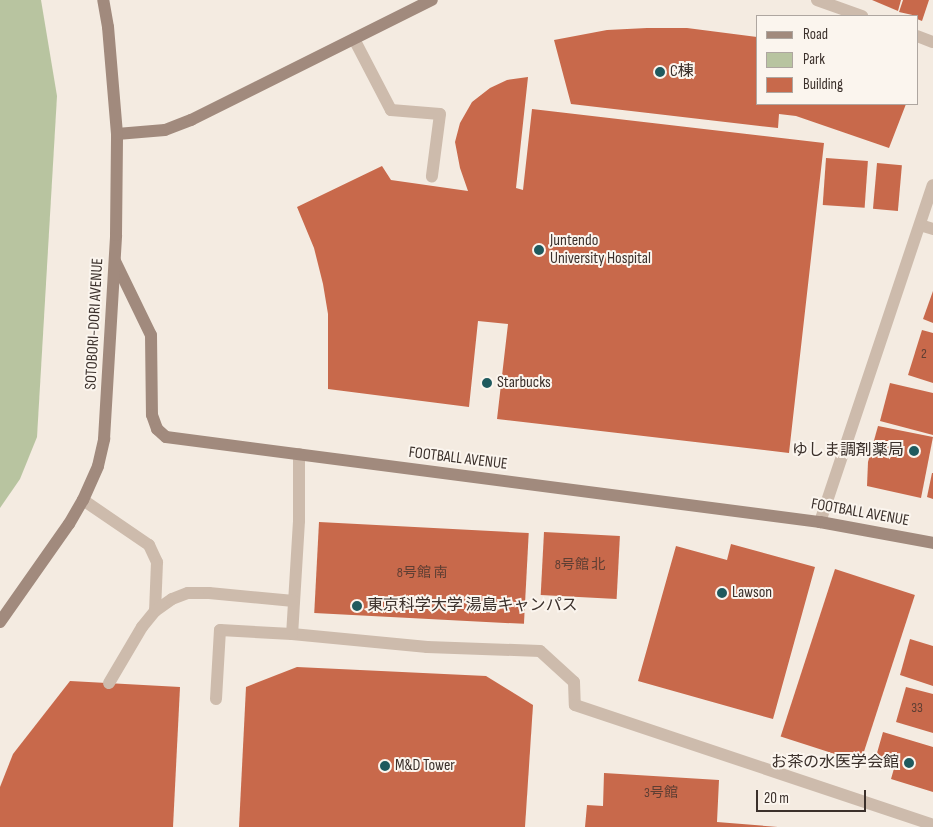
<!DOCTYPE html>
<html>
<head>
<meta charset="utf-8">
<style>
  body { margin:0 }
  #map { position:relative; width:933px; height:827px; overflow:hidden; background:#f4ebe1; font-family:"Sofia Sans Condensed","Noto Sans JP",sans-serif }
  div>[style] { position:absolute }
  .green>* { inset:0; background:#b8c4a0 }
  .building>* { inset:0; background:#c8694b; transform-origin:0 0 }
  .lane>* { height:12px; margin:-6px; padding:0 6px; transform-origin:6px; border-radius:6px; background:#cdbbac }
  .street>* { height:12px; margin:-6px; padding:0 6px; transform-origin:6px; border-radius:6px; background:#cdbbac }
  .secondary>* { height:12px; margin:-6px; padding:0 6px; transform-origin:6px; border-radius:6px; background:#a18a7d }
  .dots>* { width:14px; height:14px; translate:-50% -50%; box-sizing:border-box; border:2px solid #fbf5ee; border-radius:50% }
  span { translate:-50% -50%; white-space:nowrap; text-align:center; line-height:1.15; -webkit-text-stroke:4px #fbf5ee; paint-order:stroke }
  .number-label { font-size:14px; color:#5e3e33 }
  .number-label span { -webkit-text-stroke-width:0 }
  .poi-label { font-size:16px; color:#3b302b }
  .left { translate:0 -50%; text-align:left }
  .right { translate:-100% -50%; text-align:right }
  .street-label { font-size:16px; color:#3b302b }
  .legend { position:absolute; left:756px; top:15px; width:162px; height:90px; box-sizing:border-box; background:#fbf5ee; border:1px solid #aea6a0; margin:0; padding:6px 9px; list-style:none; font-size:15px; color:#3b302b }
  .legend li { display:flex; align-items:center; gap:10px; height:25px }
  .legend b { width:25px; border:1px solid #aea6a0 }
  .scale { position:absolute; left:756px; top:790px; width:110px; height:22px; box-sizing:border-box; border:2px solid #3b302b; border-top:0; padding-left:6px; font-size:15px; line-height:18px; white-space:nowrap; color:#3b302b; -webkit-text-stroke:4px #fbf5ee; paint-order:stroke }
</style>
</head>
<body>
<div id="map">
  <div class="green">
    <i style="clip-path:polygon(0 0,41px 0,57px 96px,37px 437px,20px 479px,0 508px)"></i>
  </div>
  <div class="building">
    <i style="clip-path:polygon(872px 0,901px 0,898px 11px)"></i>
    <i style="clip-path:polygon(903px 0,929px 0,922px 21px,917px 19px,917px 16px,899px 12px)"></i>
    <i style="clip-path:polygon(647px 28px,687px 28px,757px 37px,757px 104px,906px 104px,889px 148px,796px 116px,779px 114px,778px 128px,571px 104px,554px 40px,607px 30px)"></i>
    <i style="clip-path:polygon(528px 77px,516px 188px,523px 190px,532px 109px,824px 143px,789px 453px,497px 419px,508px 324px,478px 321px,469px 407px,328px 389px,328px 314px,323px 284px,314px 248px,297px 207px,382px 166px,391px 180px,468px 191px,460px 168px,455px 142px,460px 123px,472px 102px,490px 88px,507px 80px)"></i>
    <i style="left:826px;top:158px;width:42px;height:47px;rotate:4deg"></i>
    <i style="left:877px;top:163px;width:25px;height:46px;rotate:5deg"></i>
    <i style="clip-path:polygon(933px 291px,933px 323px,923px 319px)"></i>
    <i style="clip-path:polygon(922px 330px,933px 333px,933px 383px,908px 375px)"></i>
    <i style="clip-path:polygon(890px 383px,933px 393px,933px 435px,880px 421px)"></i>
    <i style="clip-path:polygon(878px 426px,933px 437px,921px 498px,867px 486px,868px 462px)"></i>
    <i style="clip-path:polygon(932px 473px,933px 473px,933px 499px,927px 497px)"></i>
    <i style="left:319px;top:522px;width:210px;height:91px;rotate:3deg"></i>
    <i style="left:544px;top:532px;width:76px;height:63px;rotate:3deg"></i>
    <i style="clip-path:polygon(731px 544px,815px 567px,773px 719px,638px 681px,676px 546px,727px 560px)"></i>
    <i style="left:835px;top:569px;width:84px;height:176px;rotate:18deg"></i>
    <i style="clip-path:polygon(910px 639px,933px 646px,933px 686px,900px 675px)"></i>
    <i style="clip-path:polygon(297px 667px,486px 676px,533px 705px,525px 827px,239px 827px,246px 687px)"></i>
    <i style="clip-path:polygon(70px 681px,180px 687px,173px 827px,0 827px,0 787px,13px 754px)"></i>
    <i style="clip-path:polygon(906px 687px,933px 694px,933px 733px,896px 722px)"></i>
    <i style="clip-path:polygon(883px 732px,933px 747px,933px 792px,891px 779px,895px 765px,875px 760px)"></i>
    <i style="clip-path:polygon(604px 773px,719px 780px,717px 822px,778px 827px,585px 827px,587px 805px,603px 806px)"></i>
  </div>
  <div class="lane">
    <i style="left:354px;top:39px;width:80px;rotate:62.5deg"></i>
    <i style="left:391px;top:110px;width:49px;rotate:4.7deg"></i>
    <i style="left:440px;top:114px;width:63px;rotate:97.4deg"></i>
    <i style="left:299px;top:454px;width:67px;rotate:90deg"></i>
    <i style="left:299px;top:521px;width:113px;rotate:93.5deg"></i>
    <i style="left:292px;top:634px;width:136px;rotate:5.5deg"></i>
    <i style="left:427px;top:647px;width:113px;rotate:2deg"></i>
    <i style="left:540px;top:651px;width:46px;rotate:42.4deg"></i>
    <i style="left:574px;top:682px;width:23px;rotate:88deg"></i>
    <i style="left:575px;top:705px;width:378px;rotate:18.5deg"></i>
    <i style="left:83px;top:500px;width:80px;rotate:34.3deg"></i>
    <i style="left:149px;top:545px;width:19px;rotate:65deg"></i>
    <i style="left:157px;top:562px;width:49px;rotate:92.3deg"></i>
    <i style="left:109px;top:683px;width:65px;rotate:-59.5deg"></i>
    <i style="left:142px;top:627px;width:21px;rotate:-51deg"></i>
    <i style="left:155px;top:611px;width:21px;rotate:-35deg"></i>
    <i style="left:172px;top:599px;width:17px;rotate:-21deg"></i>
    <i style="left:188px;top:593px;width:21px"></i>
    <i style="left:209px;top:593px;width:85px;rotate:5.4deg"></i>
    <i style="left:216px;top:699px;width:69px;rotate:-86.7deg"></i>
    <i style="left:220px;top:630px;width:72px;rotate:3.2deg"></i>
  </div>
  <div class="street">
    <i style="left:817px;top:0;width:48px;rotate:19.6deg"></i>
    <i style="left:917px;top:36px;width:17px;rotate:21deg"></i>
    <i style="left:920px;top:225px;width:14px;rotate:17deg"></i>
    <i style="left:820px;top:522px;width:355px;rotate:-71.5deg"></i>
  </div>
  <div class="secondary">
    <i style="left:117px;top:134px;width:48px;rotate:-4.8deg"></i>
    <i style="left:165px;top:130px;width:28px;rotate:-21deg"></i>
    <i style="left:191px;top:120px;width:269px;rotate:-26.5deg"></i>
    <i style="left:115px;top:261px;width:82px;rotate:64.1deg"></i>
    <i style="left:151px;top:335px;width:80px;rotate:89.3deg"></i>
    <i style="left:152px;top:415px;width:15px;rotate:70deg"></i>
    <i style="left:157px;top:429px;width:12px;rotate:42deg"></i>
    <i style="left:166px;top:437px;width:660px;rotate:7.41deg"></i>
    <i style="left:820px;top:522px;width:115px;rotate:10.5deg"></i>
    <i style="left:0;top:622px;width:120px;rotate:-54.9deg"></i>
    <i style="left:69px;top:524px;width:28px;rotate:-60deg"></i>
    <i style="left:83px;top:500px;width:37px;rotate:-66deg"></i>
    <i style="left:98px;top:466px;width:28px;rotate:-77deg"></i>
    <i style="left:104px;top:439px;width:204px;rotate:-86.6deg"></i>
    <i style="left:116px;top:235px;width:101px;rotate:-89.4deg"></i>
    <i style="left:117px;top:134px;width:107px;rotate:-94.8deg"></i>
    <i style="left:108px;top:27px;width:27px;rotate:-100deg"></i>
  </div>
  <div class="dots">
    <i style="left:660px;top:72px;background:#1f5a5e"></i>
    <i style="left:539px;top:250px;background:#1f5a5e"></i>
    <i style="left:487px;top:383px;background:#1f5a5e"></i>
    <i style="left:914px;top:451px;background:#1f5a5e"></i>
    <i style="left:722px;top:593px;background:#1f5a5e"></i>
    <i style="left:357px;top:606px;background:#1f5a5e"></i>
    <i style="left:909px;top:763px;background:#1f5a5e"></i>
    <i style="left:385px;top:766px;background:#1f5a5e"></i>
  </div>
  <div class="number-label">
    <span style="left:924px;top:354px">2</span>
    <span style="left:580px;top:565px">8号館 北</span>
    <span style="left:422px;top:573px">8号館 南</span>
    <span style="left:917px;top:708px">33</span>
    <span style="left:661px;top:793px">3号館</span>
  </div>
  <div class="poi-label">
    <span class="left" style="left:670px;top:72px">C棟</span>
    <span class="left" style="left:550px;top:250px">Juntendo<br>University Hospital</span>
    <span class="left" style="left:497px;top:383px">Starbucks</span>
    <span class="right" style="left:904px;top:451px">ゆしま調剤薬局</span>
    <span class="left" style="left:732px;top:593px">Lawson</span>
    <span class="left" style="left:367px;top:606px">東京科学大学 湯島キャンパス</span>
    <span class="right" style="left:899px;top:763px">お茶の水医学会館</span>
    <span class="left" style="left:395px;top:766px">M&amp;D Tower</span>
  </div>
  <div class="street-label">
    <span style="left:95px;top:324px;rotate:-87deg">SOTOBORI-DORI AVENUE</span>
    <span style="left:458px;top:459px;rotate:7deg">FOOTBALL AVENUE</span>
    <span style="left:860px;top:513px;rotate:10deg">FOOTBALL AVENUE</span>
  </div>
  <ul class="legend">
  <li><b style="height:6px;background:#a18a7d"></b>Road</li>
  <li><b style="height:14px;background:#b8c4a0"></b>Park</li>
  <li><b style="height:14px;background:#c8694b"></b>Building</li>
  </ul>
  <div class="scale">20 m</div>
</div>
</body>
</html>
